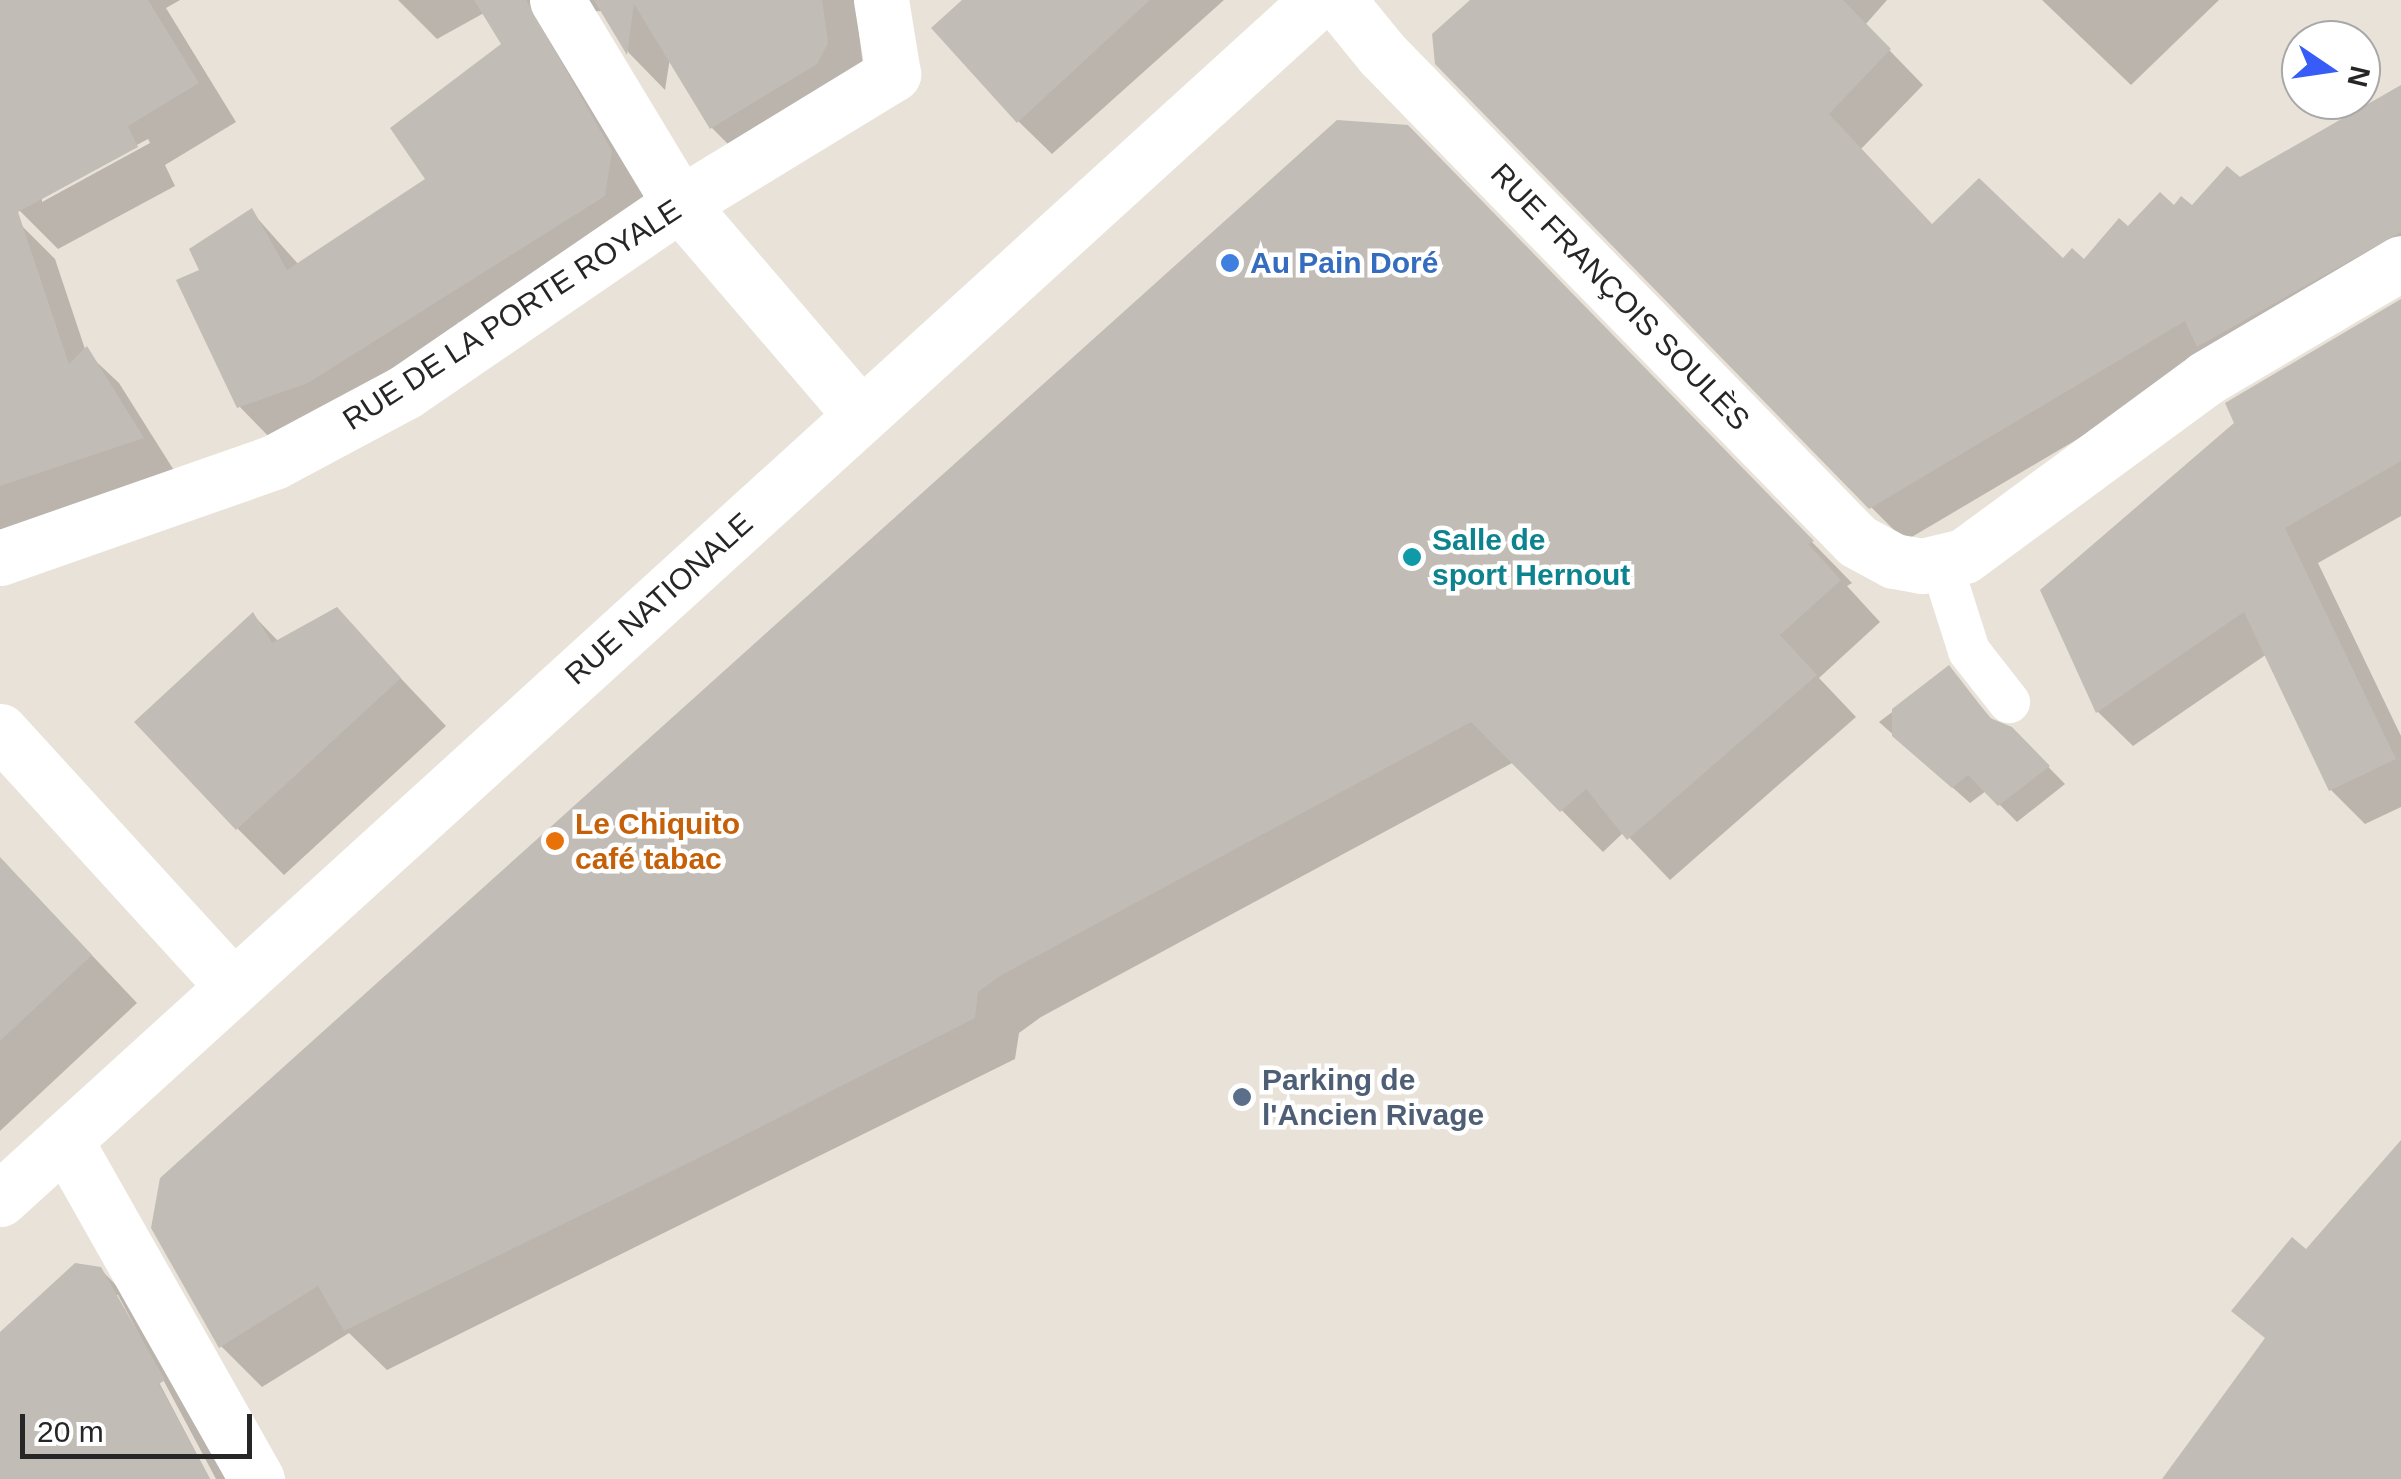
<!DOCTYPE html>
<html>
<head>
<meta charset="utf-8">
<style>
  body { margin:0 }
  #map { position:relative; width:2401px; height:1479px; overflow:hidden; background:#e9e2d8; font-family:Helvetica,sans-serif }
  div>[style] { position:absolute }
  .shadow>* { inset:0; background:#0003 }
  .building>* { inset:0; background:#c1bcb5 }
  .lane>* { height:42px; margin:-21px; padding:0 21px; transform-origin:21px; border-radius:21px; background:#fff }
  .street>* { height:55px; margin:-27.5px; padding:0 27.5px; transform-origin:27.5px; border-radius:27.5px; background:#fff }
  .dots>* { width:28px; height:28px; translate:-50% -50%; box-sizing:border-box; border:5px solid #fff; border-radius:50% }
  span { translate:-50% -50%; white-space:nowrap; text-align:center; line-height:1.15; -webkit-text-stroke:9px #fff; paint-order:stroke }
  .shop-label { font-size:30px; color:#366cbe; font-weight:700 }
  .left { translate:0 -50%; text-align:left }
  .street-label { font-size:30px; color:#262626 }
  .culture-label { font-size:30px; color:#0d838f; font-weight:700 }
  .food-label { font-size:30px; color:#c56008; font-weight:700 }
  .service-label { font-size:30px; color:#4e5e75; font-weight:700 }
  .north { position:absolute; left:2281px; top:20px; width:100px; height:100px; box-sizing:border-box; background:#fff; border:2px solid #a8a8a8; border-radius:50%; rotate:103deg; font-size:28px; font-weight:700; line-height:40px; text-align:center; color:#262626 }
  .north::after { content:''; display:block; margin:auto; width:35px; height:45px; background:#375cf7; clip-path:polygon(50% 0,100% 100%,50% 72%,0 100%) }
  .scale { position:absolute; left:20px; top:1414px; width:232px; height:45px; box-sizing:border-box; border:5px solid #262626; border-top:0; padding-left:12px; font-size:30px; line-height:35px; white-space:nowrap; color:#262626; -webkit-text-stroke:8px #fff; paint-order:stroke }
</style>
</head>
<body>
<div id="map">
  <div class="shadow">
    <i style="clip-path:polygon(evenodd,0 0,180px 0,166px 8px,236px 122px,165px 165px,175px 186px,58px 249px,20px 211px,0 132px,0 0,148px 139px,150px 143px,42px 202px,42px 196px,148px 139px)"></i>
    <i style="clip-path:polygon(398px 0,855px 0,865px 82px,750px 166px,712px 128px,670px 58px,665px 90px,629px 53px,601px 11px,579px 12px,649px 192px,642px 234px,277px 445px,239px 406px,201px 272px,251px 211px,299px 265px,428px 180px,504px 45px,484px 13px,437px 39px)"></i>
    <i style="clip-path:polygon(966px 0,1224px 0,1052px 154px,1018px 121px)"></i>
    <i style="clip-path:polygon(1474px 0,1887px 0,1865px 25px,1923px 85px,1861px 149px,1933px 227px,2063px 262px,2084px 262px,2128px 230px,2174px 208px,2192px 208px,2401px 87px,2401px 281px,2213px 359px,1905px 541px,1871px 507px)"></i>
    <i style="clip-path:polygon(2042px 0,2219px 0,2131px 85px)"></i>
    <i style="clip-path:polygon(1449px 170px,1852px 583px,1847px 586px,1880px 622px,1819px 678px,1856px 717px,1670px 880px,1624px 832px,1603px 852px,1514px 762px,1041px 1017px,1019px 1033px,1015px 1059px,387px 1370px,349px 1333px,262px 1387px,221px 1346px)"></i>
    <i style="clip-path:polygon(22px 226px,55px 259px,86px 352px,119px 383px,175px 472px,0 530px,0 247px)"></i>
    <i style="clip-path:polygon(2401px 302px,2401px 516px,2318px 563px,2401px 736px,2401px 807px,2365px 824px,2331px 790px,2267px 654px,2133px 746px,2098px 712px,2043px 591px)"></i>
    <i style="clip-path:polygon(336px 610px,446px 726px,284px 875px,238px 829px,253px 615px,279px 642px)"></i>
    <i style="clip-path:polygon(1949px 669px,1994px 722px,2011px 729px,2065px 784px,2017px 822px,1986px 791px,1970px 803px,1879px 722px)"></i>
    <i style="clip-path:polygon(0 858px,137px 1003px,0 1131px)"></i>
    <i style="clip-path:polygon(100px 1269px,132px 1301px,226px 1479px,216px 1479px,118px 1295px,113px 1295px,210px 1479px,0 1479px,0 1335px)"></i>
  </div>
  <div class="building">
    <i style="clip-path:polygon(0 0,148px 0,199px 83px,128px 126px,138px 147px,18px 212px,69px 364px,87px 346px,144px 438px,0 486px)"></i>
    <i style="clip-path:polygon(474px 0,526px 0,612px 151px,605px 196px,308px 383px,237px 408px,176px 280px,199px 270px,189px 249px,252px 208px,287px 270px,425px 179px,390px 128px,501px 44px)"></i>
    <i style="clip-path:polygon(594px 0,822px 0,828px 43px,817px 64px,710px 129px,634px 4px,627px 55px)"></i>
    <i style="clip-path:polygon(962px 0,1150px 0,1017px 123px,931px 28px)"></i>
    <i style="clip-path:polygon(1470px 0,1843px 0,1891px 49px,1829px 114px,1932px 224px,1979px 178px,2063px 258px,2072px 248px,2084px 259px,2119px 218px,2128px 226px,2160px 192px,2174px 205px,2181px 196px,2192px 205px,2227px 166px,2240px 177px,2401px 85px,2401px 232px,2197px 347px,2185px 321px,1869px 509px,1435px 64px,1432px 34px)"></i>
    <i style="clip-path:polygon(1337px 120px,1408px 125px,1814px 541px,1808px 544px,1841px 580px,1780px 635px,1817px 675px,1627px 840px,1586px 789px,1560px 812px,1471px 722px,1000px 976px,978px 992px,975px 1018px,721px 1147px,344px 1331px,318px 1286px,219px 1348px,151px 1228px,160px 1178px)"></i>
    <i style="clip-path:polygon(2401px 299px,2401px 461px,2285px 528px,2396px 759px,2329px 791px,2244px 612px,2096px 713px,2040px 590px,2234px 423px,2225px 403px)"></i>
    <i style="clip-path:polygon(337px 607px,401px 678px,236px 830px,134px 722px,253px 612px,272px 643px)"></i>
    <i style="clip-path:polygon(1949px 665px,1990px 718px,2012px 727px,2050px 766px,1998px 806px,1968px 775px,1952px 788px,1892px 736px,1892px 709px)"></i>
    <i style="clip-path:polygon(0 857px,92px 955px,0 1041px)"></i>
    <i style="clip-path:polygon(2401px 1140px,2401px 1479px,2162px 1479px,2265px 1338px,2231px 1311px,2292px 1237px,2306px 1249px)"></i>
    <i style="clip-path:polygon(75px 1263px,101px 1267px,165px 1380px,159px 1384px,210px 1479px,0 1479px,0 1332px)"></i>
  </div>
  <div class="lane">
    <i style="left:1941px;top:563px;width:92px;rotate:72.3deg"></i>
    <i style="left:1969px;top:651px;width:65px;rotate:51.9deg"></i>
  </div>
  <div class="street">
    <i style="left:557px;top:0;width:238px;rotate:58.9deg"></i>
    <i style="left:680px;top:204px;width:278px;rotate:49.4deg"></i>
    <i style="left:1338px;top:0;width:70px;rotate:50.8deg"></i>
    <i style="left:1382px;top:54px;width:680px;rotate:45.71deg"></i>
    <i style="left:1857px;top:541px;width:42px;rotate:28.4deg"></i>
    <i style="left:1894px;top:561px;width:28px;rotate:10deg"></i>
    <i style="left:1922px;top:566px;width:43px;rotate:-13.4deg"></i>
    <i style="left:1964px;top:556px;width:300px;rotate:-36.3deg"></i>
    <i style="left:2206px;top:378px;width:226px;rotate:-30.5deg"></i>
    <i style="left:0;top:558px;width:290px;rotate:-19.3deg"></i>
    <i style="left:274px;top:462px;width:149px;rotate:-28.1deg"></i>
    <i style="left:405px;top:392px;width:333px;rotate:-34.4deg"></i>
    <i style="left:680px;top:204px;width:250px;rotate:-31.4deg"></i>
    <i style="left:893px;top:74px;width:75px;rotate:-99.2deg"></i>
    <i style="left:0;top:731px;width:345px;rotate:47.6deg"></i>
    <i style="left:65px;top:1140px;width:390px;rotate:60.5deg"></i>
    <i style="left:0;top:1199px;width:1782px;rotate:-42.29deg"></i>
  </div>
  <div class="dots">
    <i style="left:1230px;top:263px;background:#3f7fe0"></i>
    <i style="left:1412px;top:557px;background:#0f9aa8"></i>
    <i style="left:555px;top:841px;background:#e8710a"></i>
    <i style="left:1242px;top:1097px;background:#5c6f8a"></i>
  </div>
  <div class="shop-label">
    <span class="left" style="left:1250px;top:263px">Au Pain Doré</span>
  </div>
  <div class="street-label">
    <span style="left:1620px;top:297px;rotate:46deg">RUE FRANÇOIS SOULÈS</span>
    <span style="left:512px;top:315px;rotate:-33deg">RUE DE LA PORTE ROYALE</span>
    <span style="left:659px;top:599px;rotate:-42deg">RUE NATIONALE</span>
  </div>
  <div class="culture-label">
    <span class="left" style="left:1432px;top:557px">Salle de<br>sport Hernout</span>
  </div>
  <div class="food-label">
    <span class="left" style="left:575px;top:841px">Le Chiquito<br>café tabac</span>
  </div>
  <div class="service-label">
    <span class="left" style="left:1262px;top:1097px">Parking de<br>l'Ancien Rivage</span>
  </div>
  <div class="north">N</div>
  <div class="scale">20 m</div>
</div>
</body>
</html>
